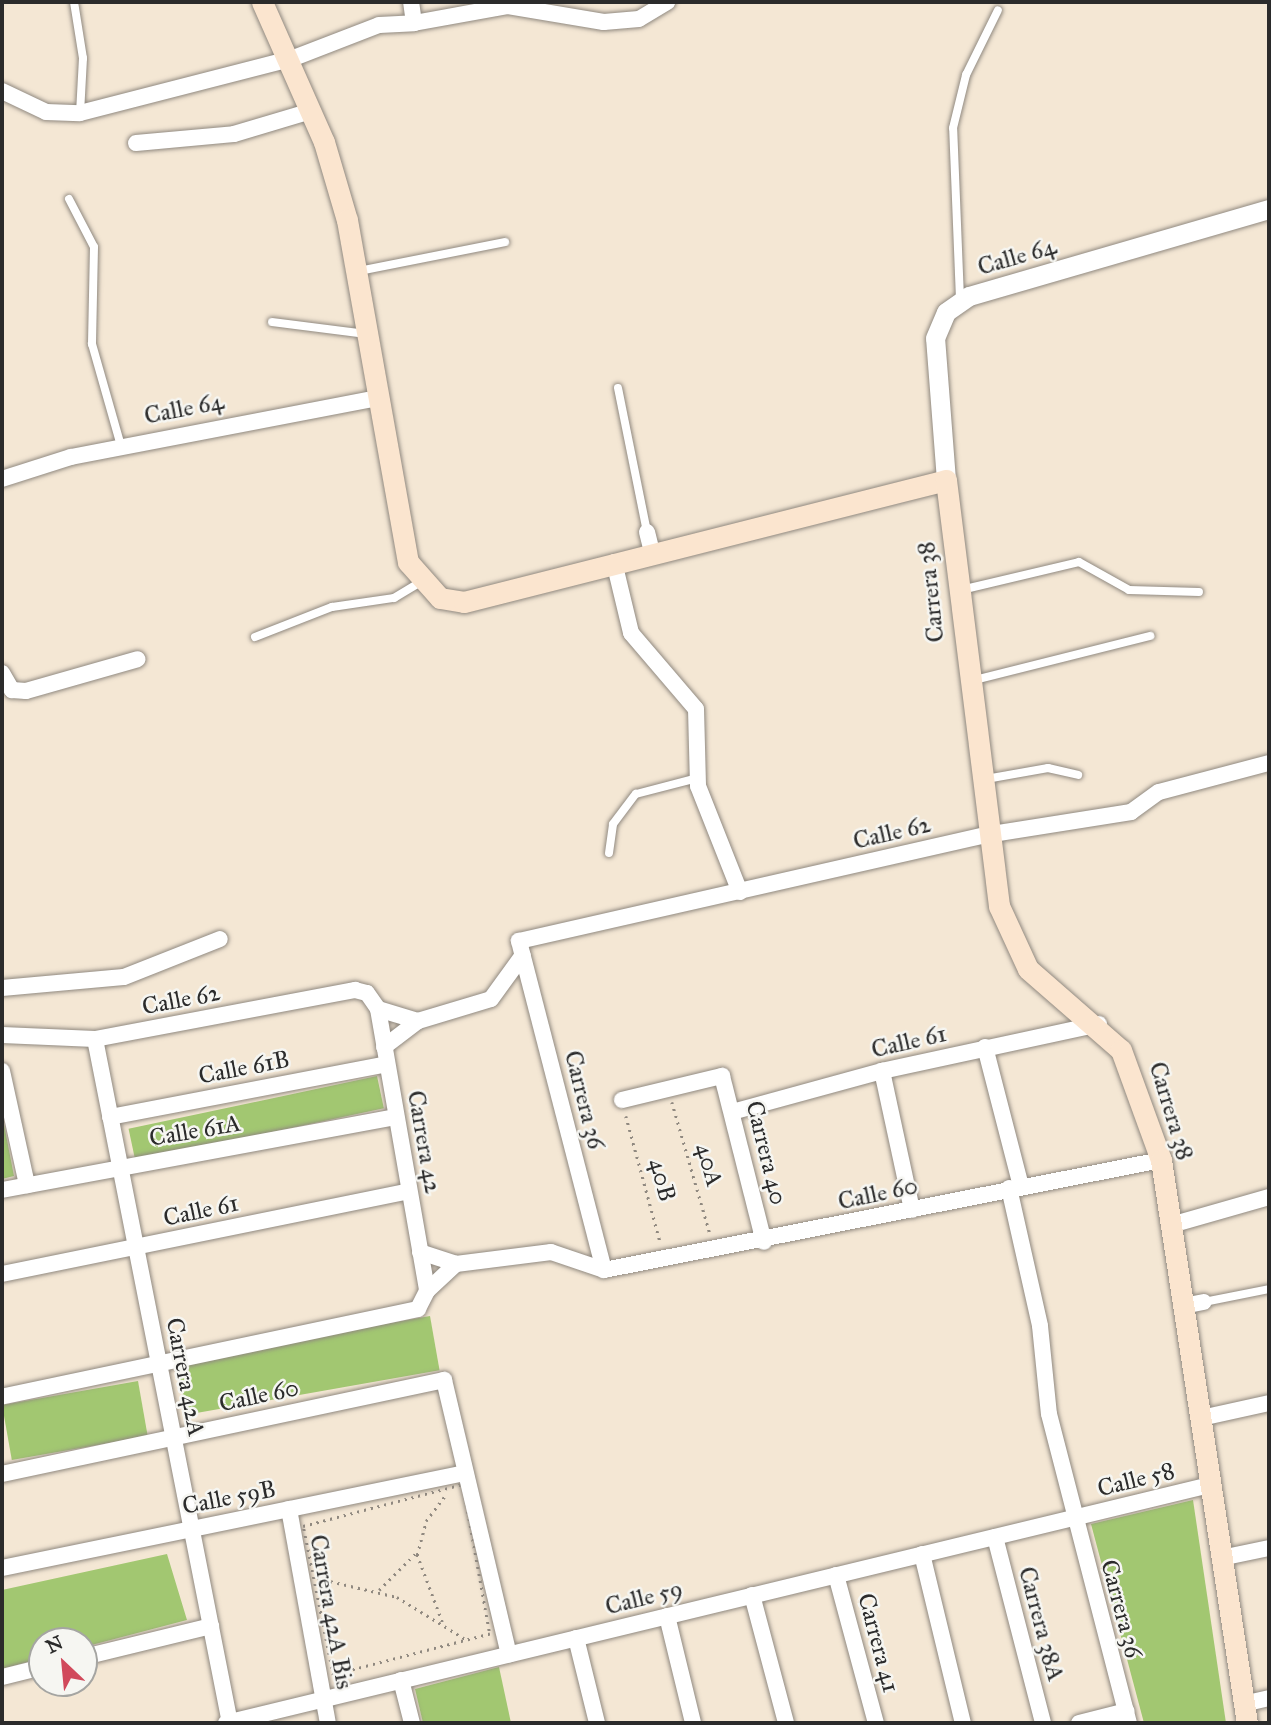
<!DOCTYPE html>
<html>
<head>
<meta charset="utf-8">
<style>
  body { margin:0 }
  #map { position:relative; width:1271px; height:1725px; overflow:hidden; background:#f4e7d4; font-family:"IM FELL Great Primer",serif }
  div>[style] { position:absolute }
  .green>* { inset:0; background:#a2c771; transform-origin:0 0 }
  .path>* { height:2.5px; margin-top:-1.25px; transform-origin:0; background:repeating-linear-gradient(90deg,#908980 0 2px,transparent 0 7px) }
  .roads { filter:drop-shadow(0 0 2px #908980) drop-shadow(0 0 2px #908980) }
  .service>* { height:8px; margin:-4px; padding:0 4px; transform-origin:4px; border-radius:4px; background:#fff }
  .minor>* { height:16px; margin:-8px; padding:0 8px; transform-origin:8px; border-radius:8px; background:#fff }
  .tertiary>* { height:19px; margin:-9.5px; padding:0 9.5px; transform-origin:9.5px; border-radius:9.5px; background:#fff }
  .secondary>* { height:21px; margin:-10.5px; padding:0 10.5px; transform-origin:10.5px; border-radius:10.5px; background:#fbe5cf }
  span { translate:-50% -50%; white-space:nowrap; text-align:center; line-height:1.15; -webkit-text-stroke:5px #f6f6f2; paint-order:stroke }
  .street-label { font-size:24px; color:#2b2b2b }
  .frame { position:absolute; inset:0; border:4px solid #2b2b2b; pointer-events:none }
  .north { position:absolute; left:28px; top:1627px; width:70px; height:70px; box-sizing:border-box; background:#f6f6f2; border:2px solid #a5a5a2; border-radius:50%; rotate:334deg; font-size:19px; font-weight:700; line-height:28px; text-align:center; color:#2b2b2b }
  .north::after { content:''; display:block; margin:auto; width:24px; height:32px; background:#d1495b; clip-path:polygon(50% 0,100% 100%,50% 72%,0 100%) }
</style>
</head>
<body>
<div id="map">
  <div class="green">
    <i style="left:377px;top:1076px;width:33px;height:254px;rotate:78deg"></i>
    <i style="clip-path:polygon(2px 1114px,14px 1176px,2px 1179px)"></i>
    <i style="left:430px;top:1316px;width:55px;height:257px;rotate:80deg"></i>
    <i style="left:138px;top:1381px;width:56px;height:138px;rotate:80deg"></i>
    <i style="clip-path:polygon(1193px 1500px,1226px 1723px,1144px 1723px,1091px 1524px)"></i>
    <i style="clip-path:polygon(167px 1554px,187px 1620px,84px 1647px,84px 1641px,42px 1641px,42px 1658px,2px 1669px,2px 1590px)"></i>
    <i style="clip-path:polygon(499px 1667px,511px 1723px,423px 1723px,415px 1689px)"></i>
  </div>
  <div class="path">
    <i style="left:672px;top:1102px;width:137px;rotate:73.9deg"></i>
    <i style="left:626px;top:1116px;width:130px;rotate:74.8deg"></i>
    <i style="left:463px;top:1484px;width:152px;rotate:79.8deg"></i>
    <i style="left:490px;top:1634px;width:162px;rotate:165.4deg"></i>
    <i style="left:333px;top:1675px;width:152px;rotate:-101.4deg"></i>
    <i style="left:303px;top:1526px;width:165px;rotate:-14.7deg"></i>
    <i style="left:317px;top:1578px;width:82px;rotate:13.4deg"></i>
    <i style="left:397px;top:1597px;width:82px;rotate:31.6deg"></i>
    <i style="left:379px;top:1590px;width:55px;rotate:-45deg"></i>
    <i style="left:442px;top:1622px;width:72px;rotate:-110.5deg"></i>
    <i style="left:417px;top:1555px;width:35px;rotate:-75deg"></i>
    <i style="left:426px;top:1521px;width:34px;rotate:-53deg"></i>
  </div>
  <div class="roads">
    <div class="service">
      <i style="left:74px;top:2px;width:57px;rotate:80.9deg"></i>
      <i style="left:83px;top:58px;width:55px;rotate:93.1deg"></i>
      <i style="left:69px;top:199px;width:54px;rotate:62.5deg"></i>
      <i style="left:94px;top:247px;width:97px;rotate:91.2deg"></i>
      <i style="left:92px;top:344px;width:106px;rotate:74.1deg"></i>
      <i style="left:359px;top:271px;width:149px;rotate:-11.2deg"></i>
      <i style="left:960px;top:299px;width:171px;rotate:-92.3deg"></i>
      <i style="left:953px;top:128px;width:55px;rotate:-76.2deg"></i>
      <i style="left:966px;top:75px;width:72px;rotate:-63.8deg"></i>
      <i style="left:272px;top:322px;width:95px;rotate:7.3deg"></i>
      <i style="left:618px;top:388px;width:147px;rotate:78.6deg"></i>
      <i style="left:961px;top:590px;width:121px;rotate:-13.3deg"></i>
      <i style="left:1079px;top:562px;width:57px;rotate:29.2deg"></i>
      <i style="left:1129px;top:590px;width:70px;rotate:1.6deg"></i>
      <i style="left:255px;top:637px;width:83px;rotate:-21.3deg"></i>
      <i style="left:332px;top:607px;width:63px;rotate:-8.3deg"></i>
      <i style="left:394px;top:598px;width:31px;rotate:-31deg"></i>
      <i style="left:971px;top:681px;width:185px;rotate:-14.1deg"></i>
      <i style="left:986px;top:779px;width:63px;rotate:-10.1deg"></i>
      <i style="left:1048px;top:768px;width:31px;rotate:13deg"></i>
      <i style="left:609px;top:853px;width:29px;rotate:-82deg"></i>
      <i style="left:613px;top:824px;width:38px;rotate:-53deg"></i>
      <i style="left:636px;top:794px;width:64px;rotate:-14.5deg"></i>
      <i style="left:1204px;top:1302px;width:66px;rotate:-11.3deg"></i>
    </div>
    <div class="minor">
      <i style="left:414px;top:23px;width:96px;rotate:-10.3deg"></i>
      <i style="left:508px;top:6px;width:97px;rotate:9.5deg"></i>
      <i style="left:604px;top:22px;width:35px;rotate:-5deg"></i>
      <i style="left:639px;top:19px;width:33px;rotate:-31deg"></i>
      <i style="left:2px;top:91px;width:49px;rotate:25.5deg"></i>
      <i style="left:46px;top:112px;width:34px;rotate:2deg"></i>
      <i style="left:80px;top:113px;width:218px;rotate:-14.4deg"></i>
      <i style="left:291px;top:59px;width:94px;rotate:-21.1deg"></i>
      <i style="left:379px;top:25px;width:35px;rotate:-3deg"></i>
      <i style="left:414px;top:23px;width:21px;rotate:-98deg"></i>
      <i style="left:136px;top:143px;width:98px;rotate:-5.2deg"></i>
      <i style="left:234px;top:134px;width:80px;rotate:-16.6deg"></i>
      <i style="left:2px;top:479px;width:72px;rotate:-17.7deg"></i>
      <i style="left:71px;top:457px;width:313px;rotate:-10.9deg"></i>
      <i style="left:647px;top:532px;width:21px;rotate:76deg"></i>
      <i style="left:614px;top:562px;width:73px;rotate:76.5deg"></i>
      <i style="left:631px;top:633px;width:100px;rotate:49.5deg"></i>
      <i style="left:696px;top:709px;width:77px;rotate:88.5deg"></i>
      <i style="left:698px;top:786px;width:114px;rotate:68.4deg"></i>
      <i style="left:2px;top:673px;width:20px;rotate:60deg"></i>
      <i style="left:12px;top:690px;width:14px;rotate:4deg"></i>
      <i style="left:26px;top:691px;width:116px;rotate:-15.9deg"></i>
      <i style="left:2px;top:988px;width:122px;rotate:-5.2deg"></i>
      <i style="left:124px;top:977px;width:103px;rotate:-21.6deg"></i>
      <i style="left:378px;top:1009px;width:42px;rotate:16.7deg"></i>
      <i style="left:2px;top:1035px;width:93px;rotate:2.5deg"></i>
      <i style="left:95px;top:1039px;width:265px;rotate:-10.7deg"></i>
      <i style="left:355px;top:990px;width:12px;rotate:14deg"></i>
      <i style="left:367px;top:993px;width:19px;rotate:55deg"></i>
      <i style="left:378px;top:1009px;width:286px;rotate:80.1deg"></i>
      <i style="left:427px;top:1291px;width:20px;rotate:117deg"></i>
      <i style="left:418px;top:1309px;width:425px;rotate:168.1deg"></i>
      <i style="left:95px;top:1039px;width:697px;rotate:78.84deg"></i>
      <i style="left:384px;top:1047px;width:43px;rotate:-37.4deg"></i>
      <i style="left:418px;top:1021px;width:76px;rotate:-16.8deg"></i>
      <i style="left:491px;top:999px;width:54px;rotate:-54deg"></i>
      <i style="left:985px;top:1047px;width:144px;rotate:75.5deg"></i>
      <i style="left:2px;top:1071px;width:117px;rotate:77.6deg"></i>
      <i style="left:882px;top:1071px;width:142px;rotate:77.8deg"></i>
      <i style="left:622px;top:1100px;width:103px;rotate:-13.5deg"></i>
      <i style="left:722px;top:1076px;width:171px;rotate:75.8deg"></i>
      <i style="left:732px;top:1112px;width:156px;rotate:-15.3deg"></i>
      <i style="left:882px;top:1071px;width:222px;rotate:-12.2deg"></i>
      <i style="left:110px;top:1117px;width:282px;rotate:-10.8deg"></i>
      <i style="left:1009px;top:1188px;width:141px;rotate:77.3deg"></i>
      <i style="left:1040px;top:1326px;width:88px;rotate:84.2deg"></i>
      <i style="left:1049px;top:1414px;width:319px;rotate:75.5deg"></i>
      <i style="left:2px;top:1190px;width:401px;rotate:-10.5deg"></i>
      <i style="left:1171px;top:1225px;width:102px;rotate:-15.9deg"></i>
      <i style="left:420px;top:1252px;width:38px;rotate:18deg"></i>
      <i style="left:456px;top:1264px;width:96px;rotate:-7.2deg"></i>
      <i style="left:551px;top:1252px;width:56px;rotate:18.8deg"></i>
      <i style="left:604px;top:1270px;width:568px;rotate:-11.17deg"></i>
      <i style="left:604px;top:1270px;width:340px;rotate:-104.5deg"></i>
      <i style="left:519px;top:941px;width:479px;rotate:-12.8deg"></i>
      <i style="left:986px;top:835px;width:147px;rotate:-9deg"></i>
      <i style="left:1131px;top:812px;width:34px;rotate:-36deg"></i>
      <i style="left:1159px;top:792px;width:114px;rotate:-14.8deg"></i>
      <i style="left:2px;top:1274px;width:415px;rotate:-11.5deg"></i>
      <i style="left:427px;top:1291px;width:40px;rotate:-43deg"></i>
      <i style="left:1183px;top:1306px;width:21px;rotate:-11deg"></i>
      <i style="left:1201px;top:1418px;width:70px;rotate:-12.4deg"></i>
      <i style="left:2px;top:1474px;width:452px;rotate:-12deg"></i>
      <i style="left:444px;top:1380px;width:282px;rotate:76.7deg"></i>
      <i style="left:289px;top:1509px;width:218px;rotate:79.7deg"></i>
      <i style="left:995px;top:1537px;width:192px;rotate:75.5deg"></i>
      <i style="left:922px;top:1554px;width:174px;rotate:76.4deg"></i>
      <i style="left:1221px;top:1558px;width:49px;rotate:-11.8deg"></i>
      <i style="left:2px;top:1568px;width:472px;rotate:-11.6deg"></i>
      <i style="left:836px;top:1575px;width:153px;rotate:74.9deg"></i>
      <i style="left:752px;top:1595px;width:132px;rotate:75.1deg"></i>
      <i style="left:667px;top:1616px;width:110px;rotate:76.3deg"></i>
      <i style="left:576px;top:1638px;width:88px;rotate:76.1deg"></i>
      <i style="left:84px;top:1657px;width:131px;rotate:-13.7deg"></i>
      <i style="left:2px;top:1677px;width:41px;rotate:-14deg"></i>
      <i style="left:401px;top:1680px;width:44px;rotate:75.7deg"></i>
      <i style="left:1243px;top:1704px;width:27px;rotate:-13deg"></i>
      <i style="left:226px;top:1723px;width:1012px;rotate:-13.6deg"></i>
      <i style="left:1079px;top:1723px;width:49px;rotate:-14.3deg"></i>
    </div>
    <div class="tertiary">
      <i style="left:946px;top:480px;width:142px;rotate:-94.4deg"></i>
      <i style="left:935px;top:338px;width:28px;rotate:-67deg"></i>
      <i style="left:946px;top:312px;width:28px;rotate:-35deg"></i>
      <i style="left:969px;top:296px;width:312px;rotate:-16.2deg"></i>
    </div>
    <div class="secondary">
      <i style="left:262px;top:2px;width:153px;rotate:66.1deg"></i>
      <i style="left:324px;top:142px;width:81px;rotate:73.6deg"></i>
      <i style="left:347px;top:220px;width:347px;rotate:79.9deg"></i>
      <i style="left:408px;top:562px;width:48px;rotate:48.4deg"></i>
      <i style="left:440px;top:598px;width:24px;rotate:9deg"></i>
      <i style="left:464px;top:602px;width:497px;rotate:-14.2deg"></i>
      <i style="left:946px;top:480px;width:429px;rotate:82.9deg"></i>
      <i style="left:999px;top:906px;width:69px;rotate:65.3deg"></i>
      <i style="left:1028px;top:969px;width:123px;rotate:41.1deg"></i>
      <i style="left:1121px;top:1050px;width:117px;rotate:70deg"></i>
      <i style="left:1161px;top:1160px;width:570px;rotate:81.32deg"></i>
    </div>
  </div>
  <div class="street-label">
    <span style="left:1017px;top:257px;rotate:-16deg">Calle 64</span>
    <span style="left:184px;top:409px;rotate:-11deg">Calle 64</span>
    <span style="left:931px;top:592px;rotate:-96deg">Carrera 38</span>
    <span style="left:892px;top:833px;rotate:-13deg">Calle 62</span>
    <span style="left:181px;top:1000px;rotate:-11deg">Calle 62</span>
    <span style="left:909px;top:1042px;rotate:-13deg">Calle 61</span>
    <span style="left:244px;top:1068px;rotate:-11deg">Calle 61B</span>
    <span style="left:584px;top:1100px;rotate:76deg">Carrera 36</span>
    <span style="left:1171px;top:1111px;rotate:73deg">Carrera 38</span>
    <span style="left:195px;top:1131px;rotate:-10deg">Calle 61A</span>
    <span style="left:424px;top:1142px;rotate:80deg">Carrera 42</span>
    <span style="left:766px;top:1153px;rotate:76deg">Carrera 40</span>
    <span style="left:709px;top:1165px;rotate:74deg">40A</span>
    <span style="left:662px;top:1180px;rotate:75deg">40B</span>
    <span style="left:878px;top:1194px;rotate:-12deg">Calle 60</span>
    <span style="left:201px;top:1211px;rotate:-12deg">Calle 61</span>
    <span style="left:185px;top:1377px;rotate:79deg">Carrera 42A</span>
    <span style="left:259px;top:1396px;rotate:-12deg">Calle 60</span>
    <span style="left:1136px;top:1480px;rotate:-14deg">Calle 58</span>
    <span style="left:229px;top:1498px;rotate:-11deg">Calle 59B</span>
    <span style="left:644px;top:1598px;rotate:-14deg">Calle 59</span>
    <span style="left:1121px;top:1609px;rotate:75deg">Carrera 36</span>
    <span style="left:331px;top:1612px;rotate:80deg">Carrera 42A Bis</span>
    <span style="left:1041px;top:1624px;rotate:75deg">Carrera 38A</span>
    <span style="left:878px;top:1643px;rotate:75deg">Carrera 41</span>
  </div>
  <div class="frame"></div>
  <div class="north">N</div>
</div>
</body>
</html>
